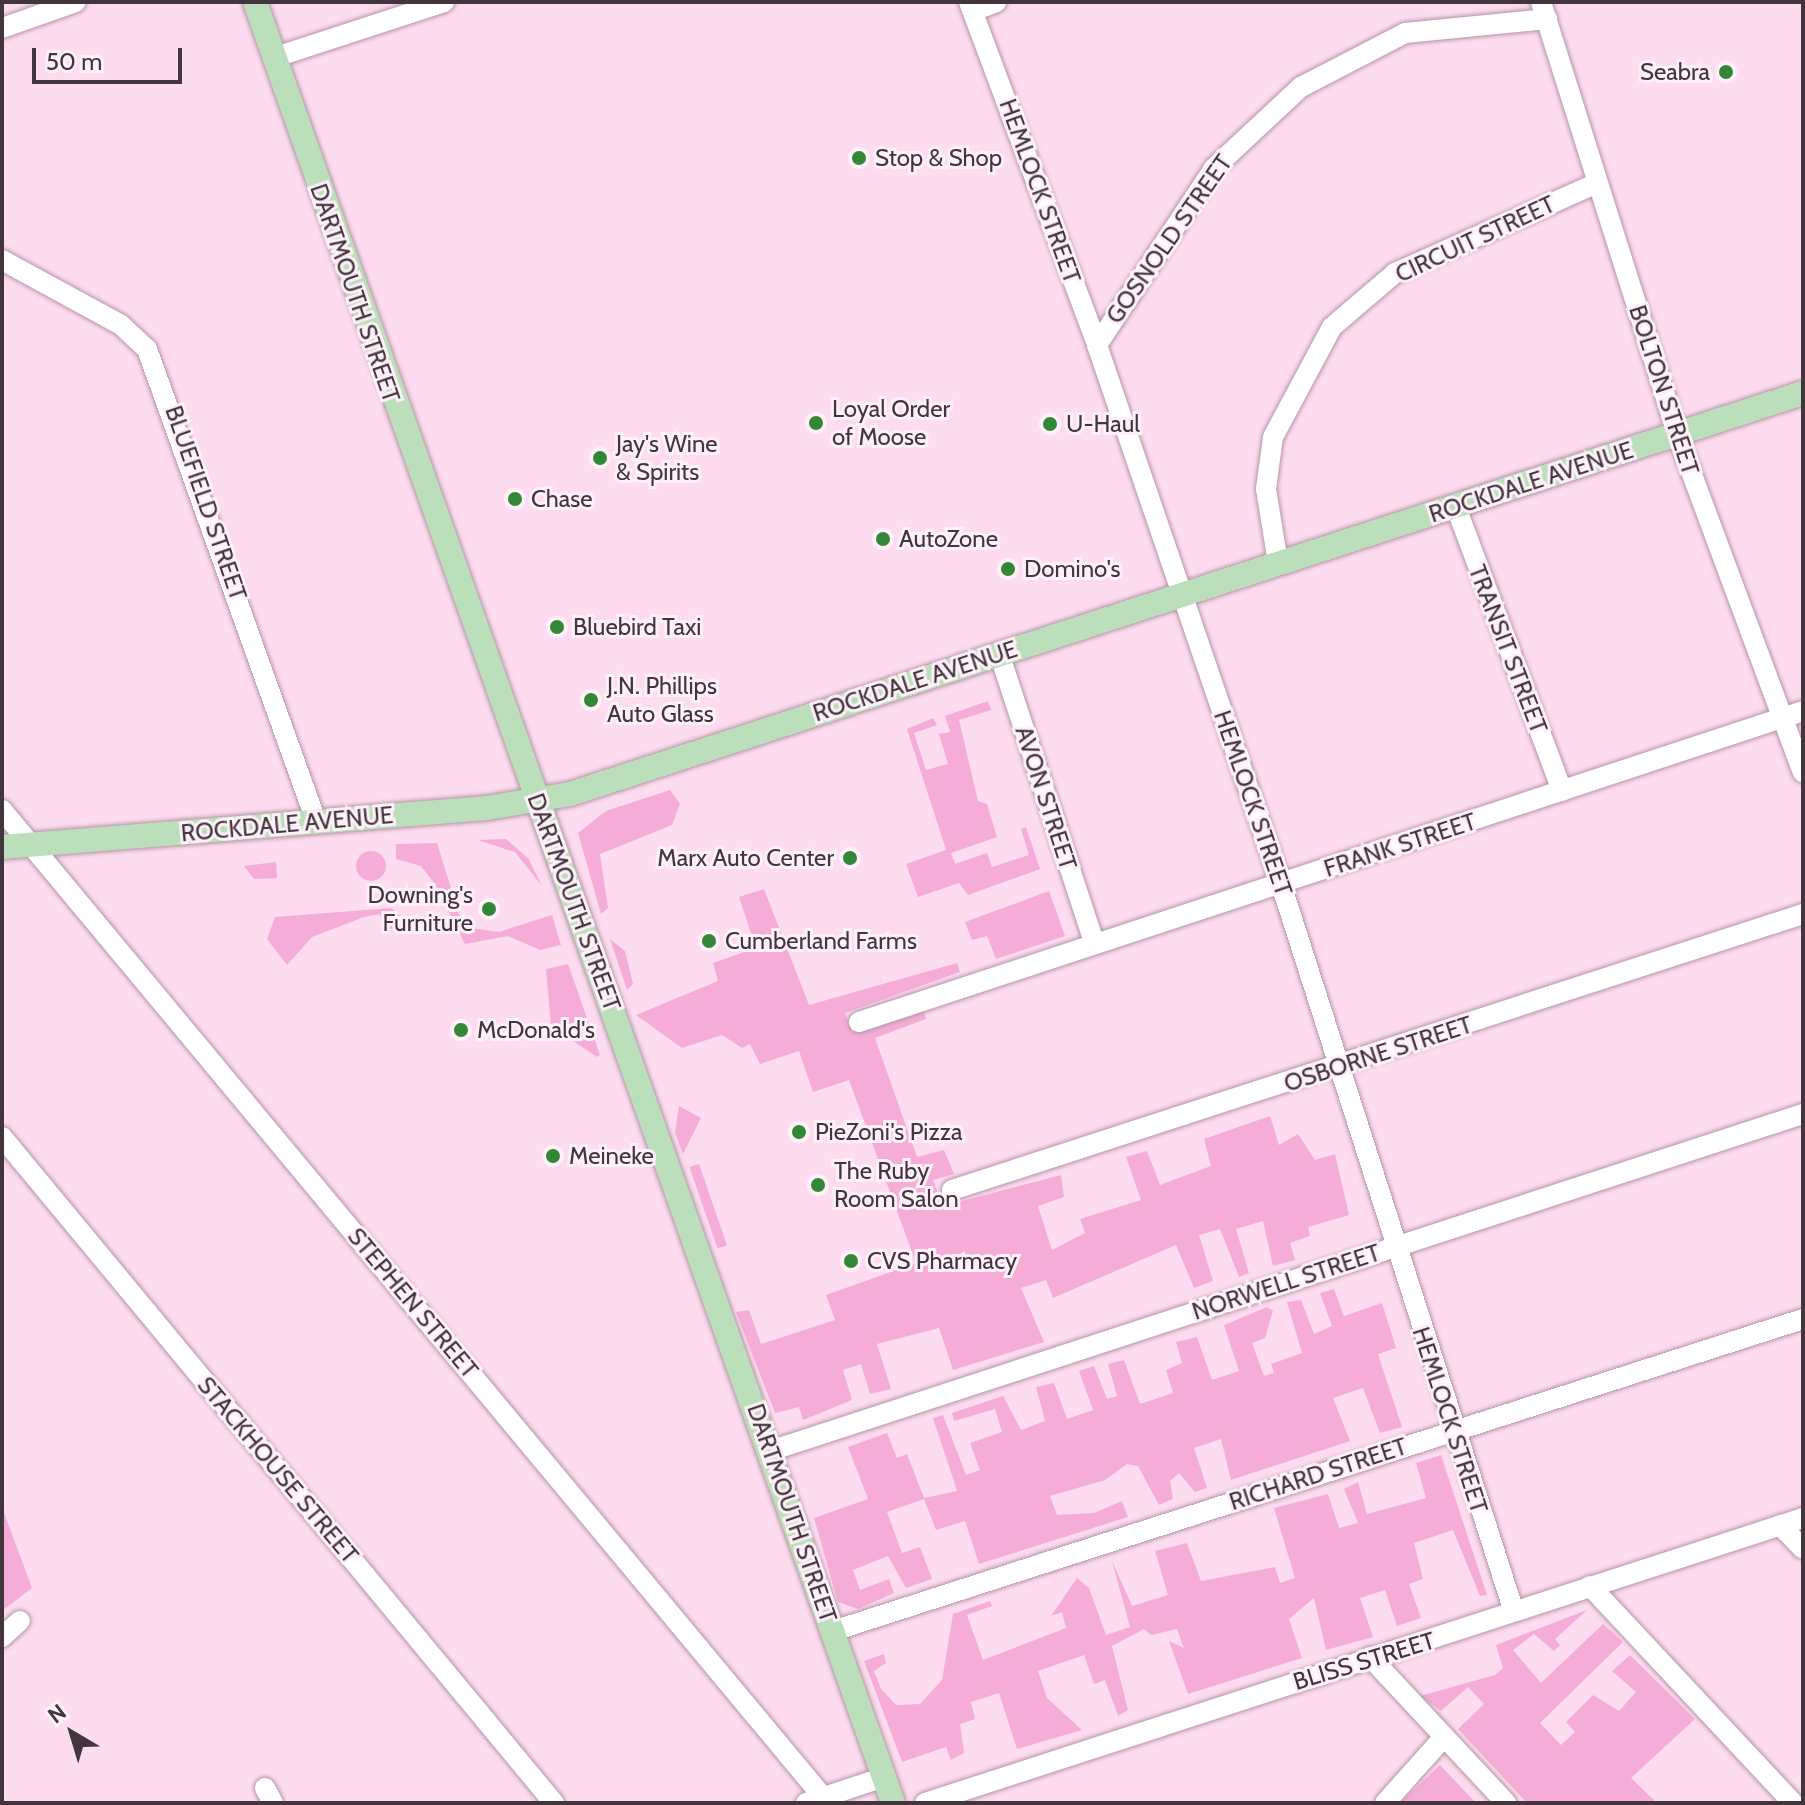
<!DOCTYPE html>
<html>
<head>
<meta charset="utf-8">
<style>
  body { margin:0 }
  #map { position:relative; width:1805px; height:1805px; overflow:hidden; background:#fedcef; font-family:Cabin,sans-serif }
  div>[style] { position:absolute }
  .green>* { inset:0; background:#f5add7; transform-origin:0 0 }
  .round { border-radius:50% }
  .roads { filter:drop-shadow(0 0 2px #b495a6) drop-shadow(0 0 2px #b495a6) }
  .minor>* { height:20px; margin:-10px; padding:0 10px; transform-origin:10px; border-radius:10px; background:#fff }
  .major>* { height:24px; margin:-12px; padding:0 12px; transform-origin:12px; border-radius:12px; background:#bbdfba }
  .dots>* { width:22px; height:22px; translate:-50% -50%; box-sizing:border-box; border:4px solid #fef0f8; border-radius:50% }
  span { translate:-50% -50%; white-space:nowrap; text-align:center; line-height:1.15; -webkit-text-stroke:6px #fef0f8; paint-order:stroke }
  .poi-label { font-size:24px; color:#42353d }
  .right { translate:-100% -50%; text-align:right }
  .left { translate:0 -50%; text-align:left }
  .street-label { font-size:24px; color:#42353d }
  .frame { position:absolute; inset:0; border:4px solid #42353d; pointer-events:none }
  .north { position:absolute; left:32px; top:1693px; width:80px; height:80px; -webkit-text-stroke:6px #fef0f8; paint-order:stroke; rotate:322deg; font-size:22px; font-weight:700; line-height:32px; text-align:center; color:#42353d }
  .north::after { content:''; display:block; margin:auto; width:28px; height:36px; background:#42353d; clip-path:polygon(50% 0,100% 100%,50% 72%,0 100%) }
  .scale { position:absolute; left:32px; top:48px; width:150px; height:36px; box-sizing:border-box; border:4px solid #42353d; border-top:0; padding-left:10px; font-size:24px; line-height:28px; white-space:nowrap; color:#42353d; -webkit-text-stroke:6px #fef0f8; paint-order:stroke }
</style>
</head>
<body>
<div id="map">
  <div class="green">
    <i style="clip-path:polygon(988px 701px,991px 710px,959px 720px,978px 801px,987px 804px,997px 837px,951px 853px,955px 864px,987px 853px,992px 867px,1029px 855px,1021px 829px,1026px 827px,1040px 869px,968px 895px,959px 883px,918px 897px,906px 864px,946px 850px,907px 729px,933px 718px,937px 725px,914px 733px,926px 770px,948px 764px,939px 734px,950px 732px,945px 716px)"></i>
    <i style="clip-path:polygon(670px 790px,680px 804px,672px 825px,600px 854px,608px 908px,601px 914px,578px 833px,606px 811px)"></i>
    <i style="clip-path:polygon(506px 839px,528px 858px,542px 886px,515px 852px,478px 840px)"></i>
    <i style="clip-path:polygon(437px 843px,463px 927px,499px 932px,552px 915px,561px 945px,540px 950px,508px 936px,465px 944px,435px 884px,421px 866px,396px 859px,396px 844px)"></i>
    <i class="round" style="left:356px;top:851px;width:30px;height:30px"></i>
    <i style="clip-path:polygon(276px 862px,277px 878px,254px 879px,244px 866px)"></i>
    <i style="clip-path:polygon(764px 889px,809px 1005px,957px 963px,960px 972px,845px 1013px,852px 1032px,923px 1008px,926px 1019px,875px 1038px,917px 1157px,944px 1150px,954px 1174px,933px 1180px,943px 1206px,1061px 1175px,1064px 1197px,1038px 1206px,1052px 1250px,1085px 1233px,1080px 1219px,1141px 1200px,1126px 1157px,1147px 1151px,1160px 1185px,1211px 1166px,1204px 1139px,1270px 1116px,1279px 1145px,1298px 1134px,1315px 1160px,1335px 1154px,1349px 1215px,1308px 1227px,1310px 1236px,1290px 1243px,1295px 1260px,1273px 1266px,1263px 1221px,1236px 1229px,1249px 1273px,1239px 1277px,1220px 1229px,1199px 1235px,1213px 1281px,1194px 1288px,1176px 1245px,1053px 1298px,1046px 1280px,1021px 1288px,1044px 1342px,953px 1370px,939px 1328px,877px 1344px,891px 1389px,870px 1394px,861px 1364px,843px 1370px,852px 1400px,803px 1420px,799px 1407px,775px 1413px,736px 1312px,749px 1310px,761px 1344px,835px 1320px,826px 1295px,916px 1263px,849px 1080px,813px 1092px,799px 1051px,760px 1064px,750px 1044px,742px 1048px,722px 1035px,682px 1048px,636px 1015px,718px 981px,713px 963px,756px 948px,739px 897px)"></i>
    <i style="clip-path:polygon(1049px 891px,1065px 936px,996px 959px,987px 936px,972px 940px,965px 922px)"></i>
    <i style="clip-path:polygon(391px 908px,402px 917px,396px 930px,383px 926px,380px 914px,364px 917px,312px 937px,287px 965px,267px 939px,275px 917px)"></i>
    <i style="clip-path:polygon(610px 939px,625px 951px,633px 984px,627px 990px)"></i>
    <i style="clip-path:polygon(568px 964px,600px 1055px,597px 1057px,551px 1026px,546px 969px)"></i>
    <i style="clip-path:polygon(679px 1106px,701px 1118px,683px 1154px,675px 1133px)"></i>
    <i style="left:699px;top:1164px;width:86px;height:10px;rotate:71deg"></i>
    <i style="clip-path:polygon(1334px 1289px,1344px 1316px,1382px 1303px,1396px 1348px,1378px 1354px,1402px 1427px,1380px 1433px,1363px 1388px,1333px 1398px,1350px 1441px,1231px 1480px,1221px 1439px,1194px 1448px,1207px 1488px,1195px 1492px,1179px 1473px,1170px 1481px,1173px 1499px,1159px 1505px,1138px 1466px,1127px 1464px,1105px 1480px,1050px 1496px,1057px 1515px,1094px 1513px,1122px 1501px,1128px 1517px,979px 1564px,965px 1521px,936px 1530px,924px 1499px,887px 1512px,902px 1553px,920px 1547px,932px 1579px,906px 1588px,888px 1556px,853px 1570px,860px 1590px,889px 1579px,894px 1593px,858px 1609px,838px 1602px,814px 1518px,868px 1499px,848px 1447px,887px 1433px,897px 1458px,907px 1454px,924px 1498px,957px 1491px,933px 1418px,943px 1415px,966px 1475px,980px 1470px,970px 1443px,1002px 1432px,995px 1409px,954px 1421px,952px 1413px,1003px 1396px,1021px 1430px,1045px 1421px,1036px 1387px,1054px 1383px,1067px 1419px,1093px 1410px,1079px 1371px,1094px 1366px,1107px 1399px,1117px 1396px,1108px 1364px,1124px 1360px,1140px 1404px,1173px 1393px,1166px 1370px,1182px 1363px,1176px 1342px,1197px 1337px,1212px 1380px,1239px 1371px,1224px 1325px,1267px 1307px,1273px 1311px,1265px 1338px,1252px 1343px,1264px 1376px,1274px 1373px,1271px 1364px,1302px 1353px,1287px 1302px,1301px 1300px,1314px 1334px,1332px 1326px,1320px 1293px)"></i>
    <i style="clip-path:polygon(1441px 1455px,1487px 1595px,1480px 1596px,1453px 1530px,1414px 1543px,1423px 1579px,1409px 1584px,1421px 1618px,1397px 1626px,1385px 1590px,1360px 1598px,1373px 1637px,1326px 1650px,1314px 1598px,1289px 1619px,1302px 1658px,1188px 1694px,1169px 1641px,1184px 1648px,1177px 1629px,1151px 1635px,1144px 1629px,1112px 1646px,1128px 1710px,1118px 1716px,1105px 1680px,1094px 1684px,1084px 1655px,1038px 1671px,1047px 1698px,1082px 1730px,1017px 1749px,999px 1693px,971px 1702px,975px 1719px,960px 1724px,964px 1753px,951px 1760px,946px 1747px,902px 1762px,864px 1661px,884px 1654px,886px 1663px,874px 1671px,881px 1689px,896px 1705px,920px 1704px,942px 1680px,953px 1614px,990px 1601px,992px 1606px,967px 1615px,983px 1660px,1066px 1628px,1062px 1612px,1051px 1616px,1077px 1578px,1089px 1588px,1106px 1635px,1130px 1627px,1112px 1561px,1132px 1606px,1168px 1595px,1155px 1551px,1187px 1543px,1201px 1581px,1275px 1567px,1280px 1583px,1295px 1578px,1274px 1508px,1328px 1494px,1339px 1528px,1358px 1523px,1344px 1489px,1358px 1482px,1367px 1514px,1426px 1498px,1416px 1463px)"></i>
    <i style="clip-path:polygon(2px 1507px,32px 1588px,2px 1611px)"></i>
    <i style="clip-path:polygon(1587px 1610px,1555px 1639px,1560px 1645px,1554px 1651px,1534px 1634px,1513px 1650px,1541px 1683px,1603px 1624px,1623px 1642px,1540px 1723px,1561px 1745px,1575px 1732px,1566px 1722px,1593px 1695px,1619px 1711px,1636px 1692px,1612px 1671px,1630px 1655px,1695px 1719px,1631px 1778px,1657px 1803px,1527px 1803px,1458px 1729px,1484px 1704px,1468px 1687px,1441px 1711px,1420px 1696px,1495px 1675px,1503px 1668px,1496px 1645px)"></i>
    <i style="clip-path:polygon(1440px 1765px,1476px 1803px,1400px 1803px)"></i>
  </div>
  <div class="roads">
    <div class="minor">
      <i style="left:969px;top:2px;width:366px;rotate:69.5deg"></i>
      <i style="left:1097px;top:345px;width:570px;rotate:71.15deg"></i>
      <i style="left:1281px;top:884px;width:764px;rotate:72.25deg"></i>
      <i style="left:1541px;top:2px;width:453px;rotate:72.5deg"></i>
      <i style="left:1677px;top:434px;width:361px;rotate:69.6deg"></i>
      <i style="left:973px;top:11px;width:25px;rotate:-21deg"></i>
      <i style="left:2px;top:28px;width:78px;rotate:-19.4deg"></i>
      <i style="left:273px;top:58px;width:180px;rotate:-18.1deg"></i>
      <i style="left:2px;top:260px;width:136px;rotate:28.6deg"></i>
      <i style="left:121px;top:325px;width:35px;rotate:43deg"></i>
      <i style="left:147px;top:349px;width:501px;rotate:70.3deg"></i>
      <i style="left:1097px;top:345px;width:212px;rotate:-56.5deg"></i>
      <i style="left:1214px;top:168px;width:119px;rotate:-43deg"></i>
      <i style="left:1301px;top:87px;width:117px;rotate:-27.4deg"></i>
      <i style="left:1405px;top:33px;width:143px;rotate:-5.6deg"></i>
      <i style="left:1456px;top:507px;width:303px;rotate:69.5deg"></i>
      <i style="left:1278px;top:563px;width:75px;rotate:-99.2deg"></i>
      <i style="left:1266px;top:489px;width:52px;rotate:-82.3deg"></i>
      <i style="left:1273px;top:437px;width:125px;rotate:-61.8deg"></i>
      <i style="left:1332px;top:327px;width:83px;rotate:-40.6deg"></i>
      <i style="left:1395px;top:273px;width:221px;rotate:-24deg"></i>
      <i style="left:999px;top:653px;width:304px;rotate:71.8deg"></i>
      <i style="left:2px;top:810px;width:1284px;rotate:50.25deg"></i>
      <i style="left:859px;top:1022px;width:994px;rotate:-18.23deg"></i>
      <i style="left:2px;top:1137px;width:865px;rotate:50.35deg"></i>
      <i style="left:952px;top:1190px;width:895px;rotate:-17.97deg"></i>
      <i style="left:770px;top:1451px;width:1087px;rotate:-18.07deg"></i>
      <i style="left:1780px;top:1525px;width:33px;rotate:46deg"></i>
      <i style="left:1590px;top:1586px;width:297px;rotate:46.9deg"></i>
      <i style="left:833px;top:1631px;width:1019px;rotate:-17.83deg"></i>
      <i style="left:2px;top:1637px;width:24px;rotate:-42deg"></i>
      <i style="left:1370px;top:1657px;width:200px;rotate:47deg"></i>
      <i style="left:265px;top:1788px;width:17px;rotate:62deg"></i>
      <i style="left:806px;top:1803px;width:82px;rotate:-18.4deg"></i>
      <i style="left:925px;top:1803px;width:923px;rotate:-17.98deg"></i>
      <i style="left:1385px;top:1803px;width:89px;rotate:-48.2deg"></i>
    </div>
    <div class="major">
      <i style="left:255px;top:2px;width:1911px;rotate:70.49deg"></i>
      <i style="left:2px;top:847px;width:487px;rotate:-4.6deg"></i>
      <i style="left:487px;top:808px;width:84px;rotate:-9.6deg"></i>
      <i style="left:570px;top:794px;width:1297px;rotate:-18.02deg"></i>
    </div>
  </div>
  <div class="dots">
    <i style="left:1726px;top:72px;background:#328837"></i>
    <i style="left:859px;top:158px;background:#328837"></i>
    <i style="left:816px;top:423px;background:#328837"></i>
    <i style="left:1050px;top:424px;background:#328837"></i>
    <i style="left:600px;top:458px;background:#328837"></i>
    <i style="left:515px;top:499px;background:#328837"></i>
    <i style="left:883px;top:539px;background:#328837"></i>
    <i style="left:1008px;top:569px;background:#328837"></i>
    <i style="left:557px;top:627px;background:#328837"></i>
    <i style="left:591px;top:700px;background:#328837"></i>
    <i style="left:850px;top:858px;background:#328837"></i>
    <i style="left:489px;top:909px;background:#328837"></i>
    <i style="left:709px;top:941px;background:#328837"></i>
    <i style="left:461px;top:1030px;background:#328837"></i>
    <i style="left:799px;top:1132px;background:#328837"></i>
    <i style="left:553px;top:1156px;background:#328837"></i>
    <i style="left:818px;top:1185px;background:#328837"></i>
    <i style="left:851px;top:1261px;background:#328837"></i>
  </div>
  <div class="poi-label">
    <span class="right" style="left:1710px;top:72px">Seabra</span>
    <span class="left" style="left:875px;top:158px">Stop &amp; Shop</span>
    <span class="left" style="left:832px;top:423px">Loyal Order<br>of Moose</span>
    <span class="left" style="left:1066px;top:424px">U-Haul</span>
    <span class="left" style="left:616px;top:458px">Jay's Wine<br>&amp; Spirits</span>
    <span class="left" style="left:531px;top:499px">Chase</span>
    <span class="left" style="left:899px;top:539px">AutoZone</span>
    <span class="left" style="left:1024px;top:569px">Domino's</span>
    <span class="left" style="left:573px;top:627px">Bluebird Taxi</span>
    <span class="left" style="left:607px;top:700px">J.N. Phillips<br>Auto Glass</span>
    <span class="right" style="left:834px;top:858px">Marx Auto Center</span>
    <span class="right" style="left:473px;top:909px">Downing's<br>Furniture</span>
    <span class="left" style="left:725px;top:941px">Cumberland Farms</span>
    <span class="left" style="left:477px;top:1030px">McDonald's</span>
    <span class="left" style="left:815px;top:1132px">PieZoni's Pizza</span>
    <span class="left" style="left:569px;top:1156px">Meineke</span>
    <span class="left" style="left:834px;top:1185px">The Ruby<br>Room Salon</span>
    <span class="left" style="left:867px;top:1261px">CVS Pharmacy</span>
  </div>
  <div class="street-label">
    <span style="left:1040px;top:191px;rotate:70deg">HEMLOCK STREET</span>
    <span style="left:1169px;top:239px;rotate:-55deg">GOSNOLD STREET</span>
    <span style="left:1475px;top:239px;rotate:-25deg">CIRCUIT STREET</span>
    <span style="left:355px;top:293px;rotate:71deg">DARTMOUTH STREET</span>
    <span style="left:1664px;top:390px;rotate:72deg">BOLTON STREET</span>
    <span style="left:1531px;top:482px;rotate:-18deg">ROCKDALE AVENUE</span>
    <span style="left:206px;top:503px;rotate:71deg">BLUEFIELD STREET</span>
    <span style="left:1508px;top:649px;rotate:69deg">TRANSIT STREET</span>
    <span style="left:915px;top:681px;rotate:-18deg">ROCKDALE AVENUE</span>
    <span style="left:1046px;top:798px;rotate:72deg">AVON STREET</span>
    <span style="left:1253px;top:803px;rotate:71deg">HEMLOCK STREET</span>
    <span style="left:287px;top:824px;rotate:-5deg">ROCKDALE AVENUE</span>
    <span style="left:1400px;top:845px;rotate:-18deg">FRANK STREET</span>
    <span style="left:574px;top:902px;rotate:70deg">DARTMOUTH STREET</span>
    <span style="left:1378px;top:1054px;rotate:-18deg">OSBORNE STREET</span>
    <span style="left:1286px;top:1282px;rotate:-18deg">NORWELL STREET</span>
    <span style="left:413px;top:1303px;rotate:50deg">STEPHEN STREET</span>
    <span style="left:1450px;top:1420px;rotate:72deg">HEMLOCK STREET</span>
    <span style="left:278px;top:1470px;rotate:50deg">STACKHOUSE STREET</span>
    <span style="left:1318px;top:1474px;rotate:-18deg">RICHARD STREET</span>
    <span style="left:792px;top:1513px;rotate:71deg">DARTMOUTH STREET</span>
    <span style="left:1364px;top:1661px;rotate:-17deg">BLISS STREET</span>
  </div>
  <div class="frame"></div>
  <div class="north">N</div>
  <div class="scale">50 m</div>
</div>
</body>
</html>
